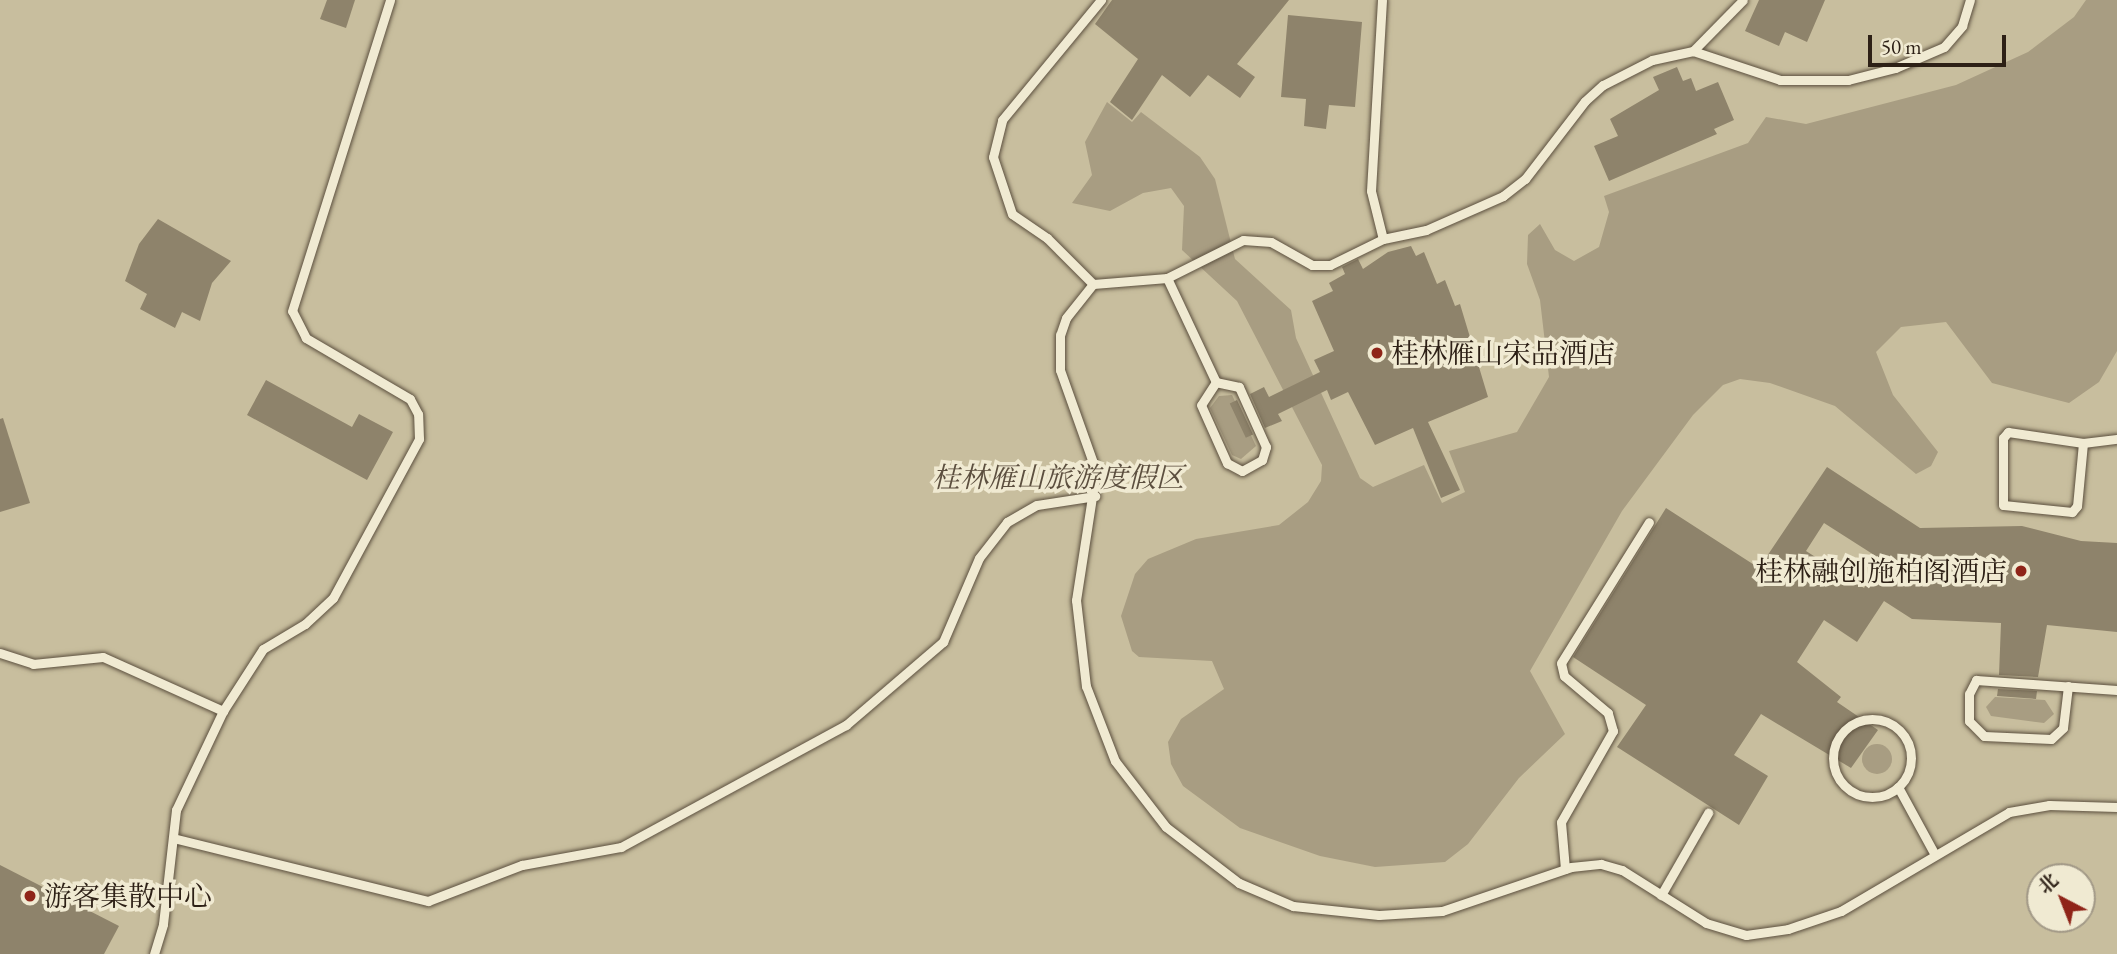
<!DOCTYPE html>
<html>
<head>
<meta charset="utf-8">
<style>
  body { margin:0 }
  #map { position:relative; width:2117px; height:954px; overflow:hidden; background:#e8deba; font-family:"EB Garamond","Noto Serif SC",serif }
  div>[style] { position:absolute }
  .green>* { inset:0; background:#c8be9e }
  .water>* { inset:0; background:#a89d82 }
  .round { border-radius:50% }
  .building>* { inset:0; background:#8e836b; transform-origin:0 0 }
  .roads { filter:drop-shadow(0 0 2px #5c503f) drop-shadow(0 0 2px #5c503f) }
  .service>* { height:9px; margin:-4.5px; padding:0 4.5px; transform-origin:4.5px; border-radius:4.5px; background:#f0ead2 }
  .service>.ring { margin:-4.5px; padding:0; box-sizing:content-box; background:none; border:9px solid #f0ead2; border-radius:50% }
  .dots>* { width:19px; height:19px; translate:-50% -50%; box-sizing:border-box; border:4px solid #f0ead2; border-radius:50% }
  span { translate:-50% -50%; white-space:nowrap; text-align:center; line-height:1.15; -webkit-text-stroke:7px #f0ead2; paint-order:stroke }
  .poi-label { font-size:28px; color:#2d2016 }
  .left { translate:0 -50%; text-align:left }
  .right { translate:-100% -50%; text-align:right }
  .park-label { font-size:28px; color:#5c4f3f; font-style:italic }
  .north { position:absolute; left:2026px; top:863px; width:70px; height:70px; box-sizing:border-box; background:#f0ead2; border:2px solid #a29987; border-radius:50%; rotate:318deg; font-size:19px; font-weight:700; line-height:28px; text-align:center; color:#2d2016 }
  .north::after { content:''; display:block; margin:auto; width:24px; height:32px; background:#8f2418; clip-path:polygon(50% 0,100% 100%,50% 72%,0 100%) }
  .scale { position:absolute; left:1868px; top:35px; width:138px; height:32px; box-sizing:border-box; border:4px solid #2d2016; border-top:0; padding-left:9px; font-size:21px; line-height:24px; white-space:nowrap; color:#2d2016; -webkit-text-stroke:5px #f0ead2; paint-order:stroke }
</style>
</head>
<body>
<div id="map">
  <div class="green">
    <i style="clip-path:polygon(evenodd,0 0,2117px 0,2117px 954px,0 954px,0 0,2040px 877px,2082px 877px,2082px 919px,2040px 919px,2040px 877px)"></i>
  </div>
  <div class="water">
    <i style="clip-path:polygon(2086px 0,2117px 0,2117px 351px,2099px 382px,2069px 403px,1992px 383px,1946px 322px,1901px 327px,1876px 352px,1893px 395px,1938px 452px,1931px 466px,1916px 474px,1835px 406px,1770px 383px,1740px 379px,1723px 385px,1693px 415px,1622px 511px,1530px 671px,1565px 734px,1519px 778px,1468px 844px,1445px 862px,1375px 867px,1320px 856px,1240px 828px,1183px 786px,1171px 764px,1168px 742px,1181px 719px,1224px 689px,1212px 661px,1139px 657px,1132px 651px,1121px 616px,1135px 574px,1148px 559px,1196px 539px,1279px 525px,1308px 502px,1321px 481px,1322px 465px,1237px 301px,1182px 250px,1184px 206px,1171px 188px,1143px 193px,1110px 211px,1072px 203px,1092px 175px,1085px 142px,1107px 102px,1132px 122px,1141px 112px,1200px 157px,1215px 179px,1235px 259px,1291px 310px,1296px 338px,1360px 478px,1373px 487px,1424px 465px,1442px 503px,1465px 492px,1449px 451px,1517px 432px,1549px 377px,1540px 300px,1527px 264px,1528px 235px,1540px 224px,1555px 250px,1574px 261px,1599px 247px,1609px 212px,1604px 196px,1748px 143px,1766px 117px,1806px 124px,1956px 85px,2028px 52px,2074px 17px)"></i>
    <i style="clip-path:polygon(1232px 395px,1256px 446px,1241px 459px,1232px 455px,1210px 408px,1219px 396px)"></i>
    <i style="clip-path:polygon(1995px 697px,2045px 700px,2054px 714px,2044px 723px,1991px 716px,1986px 707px)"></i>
    <i class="round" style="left:1862px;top:744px;width:30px;height:30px"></i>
  </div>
  <div class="building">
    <i style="clip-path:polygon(327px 0,355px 0,346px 28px,320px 19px)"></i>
    <i style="clip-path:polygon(1112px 0,1289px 0,1237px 64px,1255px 77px,1240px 98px,1208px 75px,1190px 97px,1162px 75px,1132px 120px,1110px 102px,1138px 59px,1095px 24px)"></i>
    <i style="clip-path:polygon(1759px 0,1825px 0,1807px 42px,1785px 32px,1779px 46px,1745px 31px)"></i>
    <i style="clip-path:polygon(1288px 15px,1362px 22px,1355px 107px,1329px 105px,1326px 129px,1304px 126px,1306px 99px,1281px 97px)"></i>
    <i style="clip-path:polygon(1677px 67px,1683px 81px,1691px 78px,1696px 91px,1718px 82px,1734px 120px,1714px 129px,1717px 134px,1609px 181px,1594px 146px,1618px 136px,1610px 119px,1659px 90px,1653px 77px)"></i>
    <i style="clip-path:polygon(158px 219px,231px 261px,212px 283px,200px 321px,182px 312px,175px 328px,140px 309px,147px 294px,125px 281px,139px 244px)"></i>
    <i style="clip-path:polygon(1411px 246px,1416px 256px,1424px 252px,1437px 284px,1445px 280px,1455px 306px,1460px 304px,1488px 397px,1428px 422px,1460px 490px,1441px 498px,1413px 428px,1375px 445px,1348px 392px,1331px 400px,1327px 390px,1278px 414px,1282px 421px,1265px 428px,1250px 394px,1264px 387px,1269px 397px,1320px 372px,1314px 360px,1334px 351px,1312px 301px,1333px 291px,1329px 283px,1345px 274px,1342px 267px,1358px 259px,1363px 269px,1388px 252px)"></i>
    <i style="clip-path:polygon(266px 380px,352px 427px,359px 414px,393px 432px,367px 480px,247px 415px)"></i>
    <i style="left:1237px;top:400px;width:38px;height:8px;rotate:65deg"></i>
    <i style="clip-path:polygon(3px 418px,30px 503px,0 512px,0 419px)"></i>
    <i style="clip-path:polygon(evenodd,1827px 467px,1920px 528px,2022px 526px,2081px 541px,2117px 543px,2117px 632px,2047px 625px,2038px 677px,1999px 675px,2001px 623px,1912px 619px,1884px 601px,1857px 642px,1824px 620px,1797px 662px,1841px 697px,1837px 702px,1878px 730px,1851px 768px,1761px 714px,1734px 755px,1768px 776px,1739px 825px,1617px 747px,1646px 705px,1573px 657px,1666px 508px,1759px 568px,1827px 467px,1824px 523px,1882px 560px,1864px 588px,1806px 551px,1824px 523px)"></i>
    <i style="clip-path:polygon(1998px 689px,2037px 691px,2036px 699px,1997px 696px)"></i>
    <i style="clip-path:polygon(0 865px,119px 926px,104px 954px,0 954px)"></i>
  </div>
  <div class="roads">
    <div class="service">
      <i style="left:1382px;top:0;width:191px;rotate:93.3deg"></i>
      <i style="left:1371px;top:191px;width:49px;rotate:76deg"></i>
      <i style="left:1383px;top:239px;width:59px;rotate:153.9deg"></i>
      <i style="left:1330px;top:265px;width:18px;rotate:180deg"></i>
      <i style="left:1312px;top:265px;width:47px;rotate:-150.7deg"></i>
      <i style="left:1271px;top:242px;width:28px;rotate:-176deg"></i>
      <i style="left:1243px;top:240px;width:85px;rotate:153.4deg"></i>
      <i style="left:1167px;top:278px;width:74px;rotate:175.4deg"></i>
      <i style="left:1093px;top:284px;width:43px;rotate:128.5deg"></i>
      <i style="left:1066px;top:318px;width:18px;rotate:109deg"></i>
      <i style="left:1060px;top:335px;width:35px;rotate:90deg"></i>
      <i style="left:1060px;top:370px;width:107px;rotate:70.4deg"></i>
      <i style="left:1096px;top:471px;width:131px;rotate:98.8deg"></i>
      <i style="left:1076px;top:600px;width:87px;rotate:83.4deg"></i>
      <i style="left:1086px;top:686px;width:80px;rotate:68.9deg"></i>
      <i style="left:1115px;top:761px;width:83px;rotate:52.3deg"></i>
      <i style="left:1166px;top:827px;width:92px;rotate:37.5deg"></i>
      <i style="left:1239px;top:883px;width:59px;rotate:23.1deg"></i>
      <i style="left:1293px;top:906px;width:86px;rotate:6deg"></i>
      <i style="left:1379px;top:915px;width:63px;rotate:-3.6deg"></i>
      <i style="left:1442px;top:911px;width:136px;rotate:-18.8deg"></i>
      <i style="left:1571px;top:867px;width:30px;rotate:-6deg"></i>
      <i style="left:1601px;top:864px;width:22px;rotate:16deg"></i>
      <i style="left:1622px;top:870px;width:99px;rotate:32.2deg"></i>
      <i style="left:1706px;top:923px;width:42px;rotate:16.7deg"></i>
      <i style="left:1746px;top:935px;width:42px;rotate:-8.1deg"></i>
      <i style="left:1788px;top:929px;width:56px;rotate:-18.8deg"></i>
      <i style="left:1841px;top:911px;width:195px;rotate:-30.5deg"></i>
      <i style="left:2009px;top:812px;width:41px;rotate:-9.9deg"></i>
      <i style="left:2049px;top:805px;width:68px;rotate:1.7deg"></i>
      <i style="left:1693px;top:51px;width:71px;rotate:-45.6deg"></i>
      <i style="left:1383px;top:239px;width:44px;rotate:-11.8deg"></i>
      <i style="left:1426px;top:230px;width:84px;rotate:-23.8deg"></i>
      <i style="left:1503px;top:196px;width:28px;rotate:-38deg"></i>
      <i style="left:1525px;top:179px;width:98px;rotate:-52.4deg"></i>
      <i style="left:1585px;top:101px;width:24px;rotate:-42deg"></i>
      <i style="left:1603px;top:85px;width:55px;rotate:-27deg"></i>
      <i style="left:1652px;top:60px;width:42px;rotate:-12.4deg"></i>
      <i style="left:1693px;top:51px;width:92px;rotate:18.4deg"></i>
      <i style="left:1780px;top:80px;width:68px"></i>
      <i style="left:1848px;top:80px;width:49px;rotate:-14.3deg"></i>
      <i style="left:1895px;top:68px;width:53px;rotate:-23.2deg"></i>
      <i style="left:1944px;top:47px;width:28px;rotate:-49deg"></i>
      <i style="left:1962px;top:26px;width:27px;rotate:-73deg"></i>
      <i style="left:1167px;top:278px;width:115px;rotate:64.8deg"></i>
      <i style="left:1216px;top:382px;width:27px;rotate:123deg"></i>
      <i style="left:1201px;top:405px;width:64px;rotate:65.9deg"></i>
      <i style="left:1227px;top:463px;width:17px;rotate:28deg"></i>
      <i style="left:1242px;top:471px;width:23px;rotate:-29deg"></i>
      <i style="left:1262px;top:460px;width:14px;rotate:-73deg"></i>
      <i style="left:1266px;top:447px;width:66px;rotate:-114.2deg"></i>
      <i style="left:1239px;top:387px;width:24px;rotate:-168deg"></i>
      <i style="left:1093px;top:284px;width:65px;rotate:-135deg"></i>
      <i style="left:1047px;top:238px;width:42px;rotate:-145.6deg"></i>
      <i style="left:1012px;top:214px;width:60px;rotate:-108.4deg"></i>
      <i style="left:993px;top:157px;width:38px;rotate:-76deg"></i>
      <i style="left:1002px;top:120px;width:156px;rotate:-50.5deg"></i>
      <i style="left:2083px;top:443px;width:63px;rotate:95.4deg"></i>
      <i style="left:2077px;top:506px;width:8px;rotate:130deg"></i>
      <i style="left:2072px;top:512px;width:69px;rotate:-174.2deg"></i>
      <i style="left:2003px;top:505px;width:67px;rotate:-90deg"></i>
      <i style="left:2003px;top:438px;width:8px;rotate:-50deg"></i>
      <i style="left:2008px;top:432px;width:76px;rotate:8.3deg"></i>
      <i style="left:2083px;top:443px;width:34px;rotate:-7deg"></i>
      <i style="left:0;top:653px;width:35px;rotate:18deg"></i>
      <i style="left:33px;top:664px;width:70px;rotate:-5.7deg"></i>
      <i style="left:103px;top:657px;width:132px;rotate:24.2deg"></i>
      <i style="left:2068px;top:686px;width:42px;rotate:96.8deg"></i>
      <i style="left:2063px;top:728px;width:16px;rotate:137deg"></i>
      <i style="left:2051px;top:739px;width:67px;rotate:-177.4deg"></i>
      <i style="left:1984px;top:736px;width:21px;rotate:-135deg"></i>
      <i style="left:1969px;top:721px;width:27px;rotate:-90deg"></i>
      <i style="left:1969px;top:694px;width:16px;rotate:-63deg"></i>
      <i style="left:1976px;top:680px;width:141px;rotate:4.1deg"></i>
      <i class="ring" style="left:1833px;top:719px;width:69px;height:69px"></i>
      <i style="left:1898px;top:787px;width:77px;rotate:61.4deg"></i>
      <i style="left:173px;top:838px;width:263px;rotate:13.9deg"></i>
      <i style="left:428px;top:901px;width:101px;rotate:-21deg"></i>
      <i style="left:522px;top:865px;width:101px;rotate:-10.3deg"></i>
      <i style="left:621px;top:847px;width:256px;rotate:-28.5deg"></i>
      <i style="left:846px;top:725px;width:128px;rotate:-40.6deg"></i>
      <i style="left:943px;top:642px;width:91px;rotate:-66.8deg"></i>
      <i style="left:979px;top:558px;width:46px;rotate:-52.1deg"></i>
      <i style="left:1007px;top:522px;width:34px;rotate:-30deg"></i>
      <i style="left:1037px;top:505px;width:59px;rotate:-8.8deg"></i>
      <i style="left:1565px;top:869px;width:47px;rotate:-94.9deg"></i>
      <i style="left:1561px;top:822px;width:105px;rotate:-60.3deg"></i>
      <i style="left:1613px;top:731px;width:19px;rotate:-106deg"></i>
      <i style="left:1608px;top:713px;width:57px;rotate:-139.9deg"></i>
      <i style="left:1564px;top:676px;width:13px;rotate:-103deg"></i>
      <i style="left:1561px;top:663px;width:166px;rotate:-58deg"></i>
      <i style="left:1661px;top:895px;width:95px;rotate:-60.2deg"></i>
      <i style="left:154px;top:954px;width:31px;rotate:-73deg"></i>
      <i style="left:163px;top:924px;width:115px;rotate:-83.5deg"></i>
      <i style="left:176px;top:810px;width:110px;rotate:-64.6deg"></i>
      <i style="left:223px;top:711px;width:74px;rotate:-57.2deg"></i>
      <i style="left:263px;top:649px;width:49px;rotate:-30.8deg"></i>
      <i style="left:305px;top:624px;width:38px;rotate:-43deg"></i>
      <i style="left:333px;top:598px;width:181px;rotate:-61.6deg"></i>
      <i style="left:419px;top:439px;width:25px;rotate:-92deg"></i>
      <i style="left:418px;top:414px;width:17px;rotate:-118deg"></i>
      <i style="left:410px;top:399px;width:121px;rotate:-149.6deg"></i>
      <i style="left:306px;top:338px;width:30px;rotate:-117deg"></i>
      <i style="left:292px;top:311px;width:326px;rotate:-72.5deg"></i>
    </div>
  </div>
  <div class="dots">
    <i style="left:1377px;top:353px;background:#8f2418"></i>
    <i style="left:2021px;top:571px;background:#8f2418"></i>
    <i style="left:30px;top:896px;background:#8f2418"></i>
  </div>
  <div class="poi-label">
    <span class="left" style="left:1391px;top:353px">桂林雁山宋品酒店</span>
    <span class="right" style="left:2007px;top:571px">桂林融创施柏阁酒店</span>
    <span class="left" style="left:44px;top:896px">游客集散中心</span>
  </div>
  <div class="park-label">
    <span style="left:1058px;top:477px">桂林雁山旅游度假区</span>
  </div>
  <div class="north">北</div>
  <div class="scale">50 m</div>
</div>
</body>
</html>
